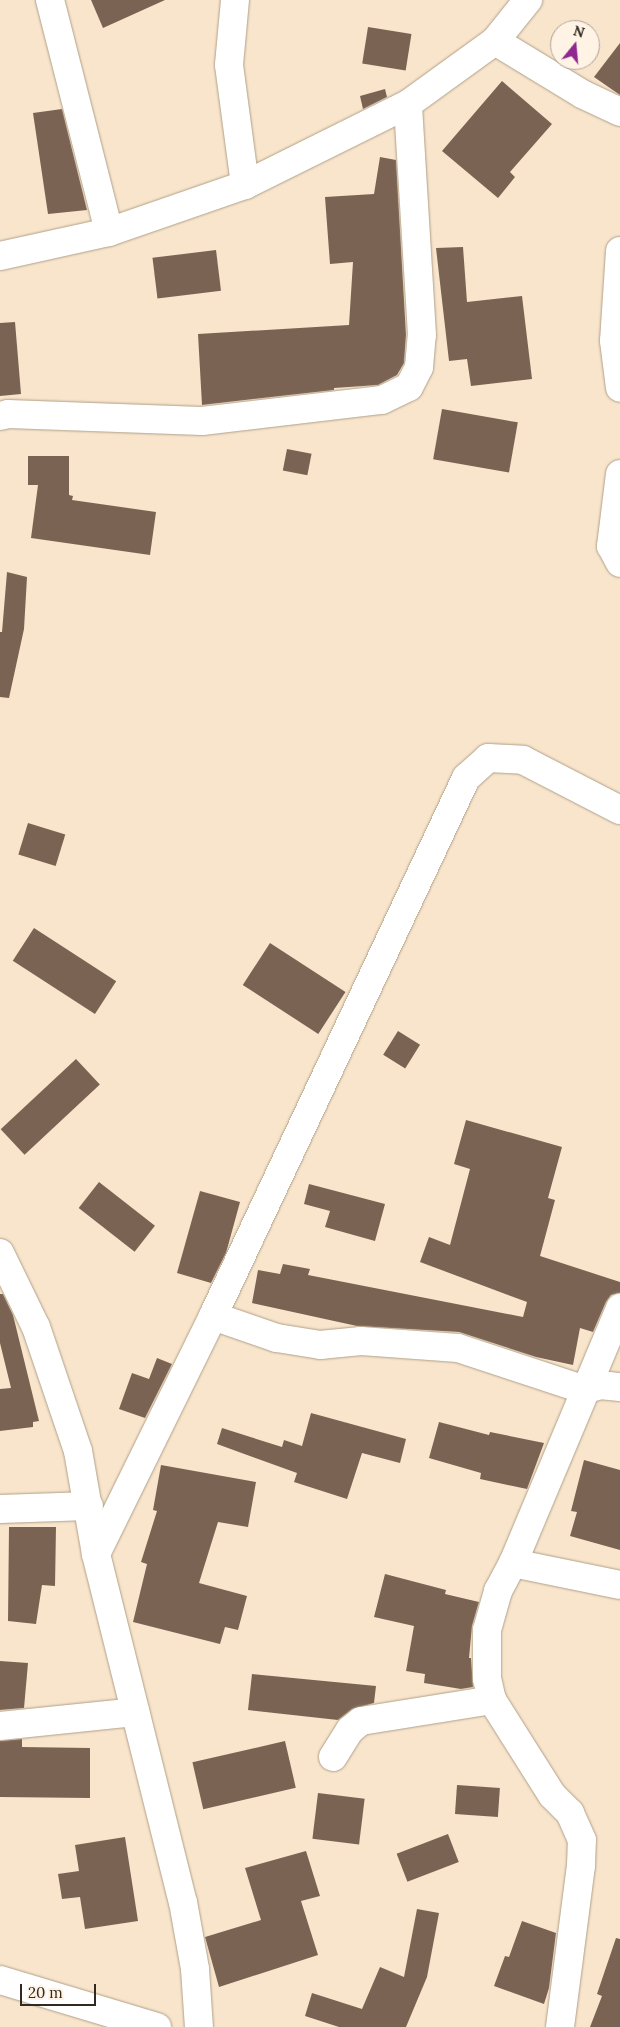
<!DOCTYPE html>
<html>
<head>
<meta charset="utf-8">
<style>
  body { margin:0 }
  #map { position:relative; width:620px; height:2027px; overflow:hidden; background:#f8e5cc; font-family:Lora,serif }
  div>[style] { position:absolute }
  .building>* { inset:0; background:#7b6354; transform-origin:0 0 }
  .roads { filter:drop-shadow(0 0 1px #b1a088) drop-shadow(0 0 1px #b1a088) }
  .minor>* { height:28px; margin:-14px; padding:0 14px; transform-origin:14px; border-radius:14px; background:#fff }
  span { translate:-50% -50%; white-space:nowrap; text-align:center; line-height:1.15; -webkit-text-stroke:5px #fff3e5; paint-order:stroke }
  .north { position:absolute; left:550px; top:20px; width:50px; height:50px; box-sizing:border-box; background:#fff3e5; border:1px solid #ada397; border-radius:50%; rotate:17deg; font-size:14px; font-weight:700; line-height:20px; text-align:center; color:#312a21 }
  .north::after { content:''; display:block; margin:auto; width:18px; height:22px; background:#90298f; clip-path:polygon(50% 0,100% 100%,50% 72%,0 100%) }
  .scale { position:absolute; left:20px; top:1984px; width:76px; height:22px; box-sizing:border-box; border:2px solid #312a21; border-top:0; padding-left:6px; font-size:15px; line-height:18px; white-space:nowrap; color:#312a21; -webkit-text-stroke:4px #fff3e5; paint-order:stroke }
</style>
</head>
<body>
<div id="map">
  <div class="building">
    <i style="clip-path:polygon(91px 0,165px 0,103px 28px)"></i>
    <i style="left:368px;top:27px;width:44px;height:37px;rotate:9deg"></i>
    <i style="clip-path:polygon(620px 43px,620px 95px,594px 77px)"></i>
    <i style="clip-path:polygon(502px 81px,552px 124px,510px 172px,515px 177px,498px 198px,442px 151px)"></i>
    <i style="clip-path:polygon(385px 89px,387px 97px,363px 109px,360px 96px)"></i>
    <i style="clip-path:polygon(62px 109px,87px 210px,48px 214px,33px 113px)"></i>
    <i style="clip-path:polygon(380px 157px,396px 160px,406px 335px,404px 363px,397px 375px,378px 385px,334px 388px,334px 390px,202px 405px,198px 334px,349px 325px,353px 262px,330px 264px,325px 197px,374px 194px)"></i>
    <i style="clip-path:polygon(463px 247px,467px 302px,522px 296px,532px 379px,471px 386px,467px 359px,449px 361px,436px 248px)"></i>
    <i style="left:216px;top:250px;width:41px;height:64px;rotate:83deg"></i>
    <i style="clip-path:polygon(15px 322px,21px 394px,0 396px,0 323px)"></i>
    <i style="left:442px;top:409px;width:77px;height:51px;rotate:10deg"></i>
    <i style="left:287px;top:449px;width:25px;height:22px;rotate:11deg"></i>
    <i style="clip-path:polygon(28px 456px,69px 456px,69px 495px,73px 496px,72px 500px,156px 512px,150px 555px,31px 538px,38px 485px,28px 485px)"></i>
    <i style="clip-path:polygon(7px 572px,27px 577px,24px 629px,9px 698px,0 697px,0 632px,2px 632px)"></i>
    <i style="left:28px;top:823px;width:39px;height:33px;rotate:17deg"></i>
    <i style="left:34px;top:928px;width:98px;height:39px;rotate:33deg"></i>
    <i style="left:270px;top:943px;width:90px;height:50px;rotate:33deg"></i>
    <i style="left:398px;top:1031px;width:26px;height:28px;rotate:32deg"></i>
    <i style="left:76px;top:1059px;width:35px;height:103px;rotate:47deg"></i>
    <i style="clip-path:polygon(466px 1120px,562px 1147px,548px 1198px,555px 1200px,540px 1256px,620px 1282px,620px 1293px,611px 1295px,606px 1302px,593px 1332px,580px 1328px,573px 1365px,536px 1357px,459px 1332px,357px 1326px,252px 1303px,258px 1270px,280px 1274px,283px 1264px,310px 1269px,308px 1275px,523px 1317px,527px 1302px,420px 1262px,429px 1237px,450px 1245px,470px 1169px,454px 1164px)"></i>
    <i style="left:99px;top:1182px;width:71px;height:33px;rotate:38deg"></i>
    <i style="clip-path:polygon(309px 1184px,385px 1204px,375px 1241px,325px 1227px,330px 1211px,304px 1204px)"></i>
    <i style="clip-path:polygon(200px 1191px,240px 1202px,226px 1253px,211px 1283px,177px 1273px)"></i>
    <i style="clip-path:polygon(0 1294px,3px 1294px,13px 1315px,39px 1421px,33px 1422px,33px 1427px,0 1431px,0 1389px,11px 1388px,0 1343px)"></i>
    <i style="clip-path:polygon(157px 1358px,172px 1364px,145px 1418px,119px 1409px,132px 1373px,149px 1379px)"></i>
    <i style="clip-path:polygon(311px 1413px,406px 1439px,400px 1463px,362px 1453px,347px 1499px,294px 1482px,297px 1473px,217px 1444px,222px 1428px,282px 1447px,284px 1440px,302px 1446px)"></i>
    <i style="clip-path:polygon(439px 1422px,489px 1435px,490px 1432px,544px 1443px,527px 1489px,480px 1479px,481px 1473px,429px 1458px)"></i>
    <i style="clip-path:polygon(584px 1460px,620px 1470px,620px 1550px,570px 1536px,577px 1512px,571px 1511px)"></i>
    <i style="clip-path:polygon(161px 1465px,256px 1482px,248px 1527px,218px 1522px,199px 1583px,247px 1596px,238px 1630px,225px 1627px,220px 1644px,133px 1622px,147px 1564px,141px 1562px,157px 1511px,153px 1510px)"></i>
    <i style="clip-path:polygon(9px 1527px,56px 1527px,55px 1586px,42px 1585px,36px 1624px,8px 1621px)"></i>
    <i style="clip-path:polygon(385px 1574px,446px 1590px,445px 1594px,479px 1602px,472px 1626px,469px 1658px,471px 1658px,473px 1687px,461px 1689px,424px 1683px,425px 1674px,406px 1671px,414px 1626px,374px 1617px)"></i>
    <i style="clip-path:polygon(0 1661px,28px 1663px,24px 1708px,0 1710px)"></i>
    <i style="clip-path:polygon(252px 1674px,376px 1686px,374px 1703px,352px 1709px,338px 1720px,248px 1710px)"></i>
    <i style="clip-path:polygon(22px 1739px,22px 1747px,90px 1748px,90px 1798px,0 1797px,0 1741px)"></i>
    <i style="left:285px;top:1741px;width:48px;height:95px;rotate:77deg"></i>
    <i style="left:457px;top:1785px;width:43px;height:29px;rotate:4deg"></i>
    <i style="left:318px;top:1793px;width:47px;height:46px;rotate:7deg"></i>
    <i style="left:448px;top:1834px;width:30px;height:55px;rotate:69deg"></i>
    <i style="clip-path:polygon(125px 1837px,138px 1921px,85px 1929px,80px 1897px,62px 1899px,58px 1874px,79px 1871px,75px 1845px)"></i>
    <i style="clip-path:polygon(306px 1851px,320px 1896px,301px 1901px,318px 1955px,219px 1987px,205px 1937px,261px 1920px,245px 1868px)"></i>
    <i style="clip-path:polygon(417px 1909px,439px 1913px,427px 1977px,406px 2027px,339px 2027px,305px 2016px,312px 1993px,362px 2009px,380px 1967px,404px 1977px)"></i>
    <i style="clip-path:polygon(522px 1921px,556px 1933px,549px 1988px,544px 2004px,494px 1986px,505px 1956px,509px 1957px)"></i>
    <i style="clip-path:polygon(616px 1938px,620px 1939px,620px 2027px,590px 2027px,602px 1996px,597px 1994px)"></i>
  </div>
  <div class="roads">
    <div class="minor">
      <i style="left:50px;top:0;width:239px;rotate:75.7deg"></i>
      <i style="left:235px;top:0;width:65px;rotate:95.3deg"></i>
      <i style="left:229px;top:65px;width:121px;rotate:82.4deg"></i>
      <i style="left:495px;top:41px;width:53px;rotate:-51.2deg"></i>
      <i style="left:620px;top:251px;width:90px;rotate:93.8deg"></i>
      <i style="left:614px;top:341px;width:47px;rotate:82.7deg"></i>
      <i style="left:0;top:256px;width:112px;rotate:-12.4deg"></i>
      <i style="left:109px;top:232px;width:144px;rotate:-19.1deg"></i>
      <i style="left:245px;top:185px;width:182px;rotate:-26.4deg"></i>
      <i style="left:408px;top:104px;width:107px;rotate:-35.9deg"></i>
      <i style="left:495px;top:41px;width:102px;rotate:31.3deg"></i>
      <i style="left:582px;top:94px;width:42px;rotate:25.3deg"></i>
      <i style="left:0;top:416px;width:8px;rotate:-14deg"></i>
      <i style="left:8px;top:414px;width:194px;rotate:2.1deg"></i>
      <i style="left:202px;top:421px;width:181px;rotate:-6.7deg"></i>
      <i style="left:382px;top:400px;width:30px;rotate:-26deg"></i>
      <i style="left:409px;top:387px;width:22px;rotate:-63deg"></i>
      <i style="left:419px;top:367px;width:32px;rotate:-85deg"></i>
      <i style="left:422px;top:335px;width:231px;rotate:-93.5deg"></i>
      <i style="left:620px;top:474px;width:73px;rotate:97.1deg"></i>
      <i style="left:611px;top:546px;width:19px;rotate:62deg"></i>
      <i style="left:0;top:1253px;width:82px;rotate:64.1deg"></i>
      <i style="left:36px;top:1327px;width:131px;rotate:71.3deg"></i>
      <i style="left:78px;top:1451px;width:105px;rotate:80.1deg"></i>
      <i style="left:96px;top:1554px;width:359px;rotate:76deg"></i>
      <i style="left:183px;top:1902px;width:68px;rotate:79.8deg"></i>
      <i style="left:195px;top:1969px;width:58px;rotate:86.1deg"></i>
      <i style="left:213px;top:1316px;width:595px;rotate:-64.81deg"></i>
      <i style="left:466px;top:778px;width:30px;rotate:-42deg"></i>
      <i style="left:488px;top:758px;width:35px;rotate:3deg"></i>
      <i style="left:523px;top:760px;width:109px;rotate:27.3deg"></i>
      <i style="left:0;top:1509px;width:89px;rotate:-1.9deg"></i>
      <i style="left:96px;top:1554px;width:265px;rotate:-63.8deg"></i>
      <i style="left:213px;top:1316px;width:68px;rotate:19deg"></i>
      <i style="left:277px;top:1338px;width:44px;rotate:9.2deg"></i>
      <i style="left:320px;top:1345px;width:41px;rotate:-5.6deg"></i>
      <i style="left:361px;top:1341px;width:97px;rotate:4.1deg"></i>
      <i style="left:458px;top:1348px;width:134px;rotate:18.3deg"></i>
      <i style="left:585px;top:1390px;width:16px;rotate:-18deg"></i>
      <i style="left:600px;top:1385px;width:20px;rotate:6deg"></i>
      <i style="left:513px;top:1563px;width:109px;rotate:11.6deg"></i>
      <i style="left:0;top:1726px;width:136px;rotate:-5.9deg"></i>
      <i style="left:333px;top:1757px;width:32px;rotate:-58deg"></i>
      <i style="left:350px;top:1730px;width:14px;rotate:-39deg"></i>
      <i style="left:361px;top:1721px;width:133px;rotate:-9.1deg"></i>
      <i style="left:0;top:1980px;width:164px;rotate:16.7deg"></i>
      <i style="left:560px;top:2027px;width:162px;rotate:-82.6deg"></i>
      <i style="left:581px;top:1866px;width:26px;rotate:-88deg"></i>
      <i style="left:582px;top:1840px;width:30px;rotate:-114deg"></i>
      <i style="left:570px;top:1813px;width:25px;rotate:-135deg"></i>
      <i style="left:552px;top:1795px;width:112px;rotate:-122.3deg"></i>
      <i style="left:492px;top:1700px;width:22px;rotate:-103deg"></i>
      <i style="left:487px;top:1679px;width:49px;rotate:-90deg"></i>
      <i style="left:487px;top:1630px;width:41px;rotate:-74.2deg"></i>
      <i style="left:498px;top:1591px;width:32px;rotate:-62deg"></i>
      <i style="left:513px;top:1563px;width:277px;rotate:-67.2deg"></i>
    </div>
  </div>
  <div class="north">N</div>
  <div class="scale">20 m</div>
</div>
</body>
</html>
